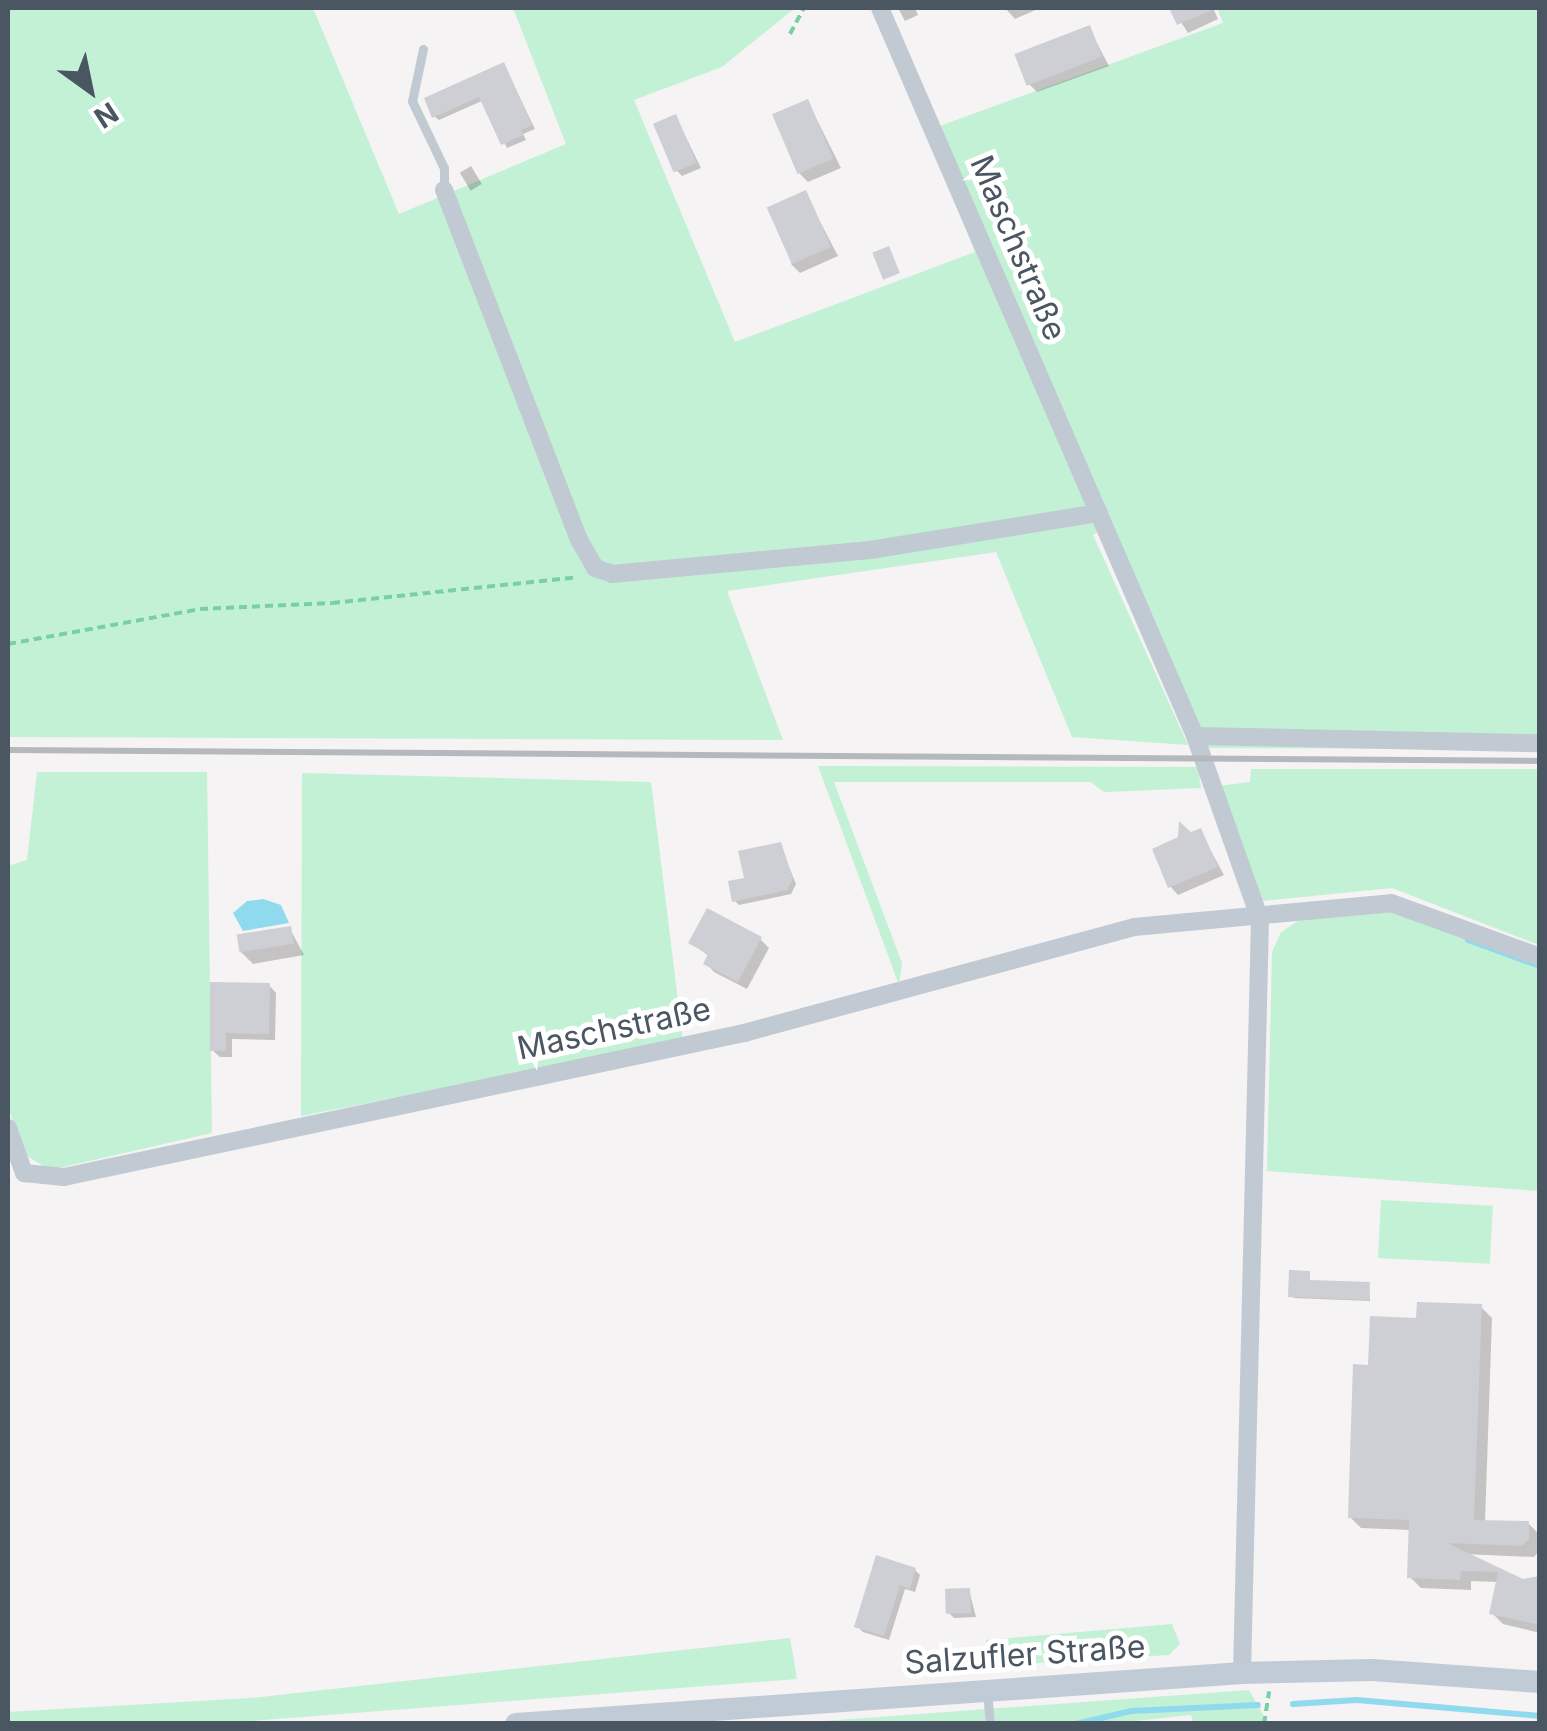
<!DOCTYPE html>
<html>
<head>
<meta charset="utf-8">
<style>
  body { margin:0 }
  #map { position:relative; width:1547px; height:1731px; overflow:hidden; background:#f5f3f3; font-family:Inter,sans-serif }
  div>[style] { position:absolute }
  .green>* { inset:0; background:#c3f1d5; transform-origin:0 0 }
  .water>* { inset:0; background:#90daee }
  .shadow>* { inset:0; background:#0003; transform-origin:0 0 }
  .stream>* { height:6px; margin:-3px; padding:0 3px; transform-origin:3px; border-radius:3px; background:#90daee }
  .building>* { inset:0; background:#cdcfd5; transform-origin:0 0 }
  .path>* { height:4px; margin-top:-2px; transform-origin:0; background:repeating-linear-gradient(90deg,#7ad0a6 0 8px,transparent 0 13px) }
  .lane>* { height:9px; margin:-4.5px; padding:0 4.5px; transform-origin:4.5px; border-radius:4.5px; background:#c1cad2 }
  .street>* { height:18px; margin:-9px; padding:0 9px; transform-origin:9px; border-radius:9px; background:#c1cad2 }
  .secondary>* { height:22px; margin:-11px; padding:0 11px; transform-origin:11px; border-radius:11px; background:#c1cbd6 }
  .rail>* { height:6px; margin:-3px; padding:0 3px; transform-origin:3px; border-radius:3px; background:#b5b8bd }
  span { translate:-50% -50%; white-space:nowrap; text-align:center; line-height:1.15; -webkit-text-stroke:10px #fff; paint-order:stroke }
  .street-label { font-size:32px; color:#4a5661 }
  .frame { position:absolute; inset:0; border:10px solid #4a5661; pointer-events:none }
  .north { position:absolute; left:40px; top:40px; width:100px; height:100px; -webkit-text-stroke:8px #fff; paint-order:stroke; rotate:147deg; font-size:28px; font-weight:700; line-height:40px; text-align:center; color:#4a5661 }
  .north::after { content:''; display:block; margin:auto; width:35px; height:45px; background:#4a5661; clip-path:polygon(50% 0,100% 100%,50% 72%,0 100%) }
</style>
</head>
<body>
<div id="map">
  <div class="green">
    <i style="clip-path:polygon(8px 8px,313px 8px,399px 214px,566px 144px,513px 8px,795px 8px,722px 67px,634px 100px,735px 342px,975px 252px,926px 131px,1223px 23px,1217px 8px,1539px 8px,1539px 749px,1208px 748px,1111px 523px,1093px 535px,1188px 745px,1072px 737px,996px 552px,727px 591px,783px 740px,8px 737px)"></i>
    <i style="clip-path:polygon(818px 766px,1198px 767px,1201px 788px,1104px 792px,1091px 782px,834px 782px,902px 963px,899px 985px)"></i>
    <i style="clip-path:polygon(1251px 769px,1539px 769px,1539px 945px,1392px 888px,1263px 901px,1218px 786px,1250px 782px)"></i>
    <i style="clip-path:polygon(37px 772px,207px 772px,212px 1133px,50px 1170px,22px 1153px,8px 1105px,8px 866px,27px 860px)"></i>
    <i style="clip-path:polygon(302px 773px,651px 782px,683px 1041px,301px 1116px)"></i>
    <i style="clip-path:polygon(1365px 910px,1413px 913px,1503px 954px,1539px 960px,1539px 1191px,1267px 1171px,1272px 952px,1281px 932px,1304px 917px)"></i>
    <i style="left:1381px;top:1200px;width:112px;height:58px;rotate:3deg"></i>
    <i style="clip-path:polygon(1172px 1624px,1180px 1644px,1169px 1655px,988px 1666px,986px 1640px)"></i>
    <i style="clip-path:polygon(790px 1638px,797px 1679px,226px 1723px,8px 1723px,8px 1712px,251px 1698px)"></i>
    <i style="clip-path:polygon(1249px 1690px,1268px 1723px,1193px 1723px,1191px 1715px,1107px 1724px,783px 1724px)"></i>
  </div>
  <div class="water">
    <i style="clip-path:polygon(263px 899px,281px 905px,289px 923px,243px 931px,233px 913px,247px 901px)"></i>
  </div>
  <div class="shadow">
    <i style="clip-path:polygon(898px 8px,915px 8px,918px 15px,905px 21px)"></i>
    <i style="clip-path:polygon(1005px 8px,1040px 8px,1015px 19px)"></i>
    <i style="clip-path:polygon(1172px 8px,1213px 8px,1218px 19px,1188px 33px)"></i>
    <i style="clip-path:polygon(1089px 28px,1109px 66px,1037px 92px,1029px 84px)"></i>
    <i style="clip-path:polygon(504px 65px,535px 129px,523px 134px,526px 140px,507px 148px,484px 100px,439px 120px,434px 116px)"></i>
    <i style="clip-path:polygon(808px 102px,841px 168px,808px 182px,799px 173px)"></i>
    <i style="clip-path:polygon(676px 117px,701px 168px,682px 176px,677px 171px)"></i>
    <i style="left:471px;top:166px;width:21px;height:13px;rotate:59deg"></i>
    <i style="clip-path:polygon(805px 193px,838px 256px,800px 273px,791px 264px)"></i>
    <i style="clip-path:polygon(1200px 831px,1224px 875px,1178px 895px,1170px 886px,1191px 834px)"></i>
    <i style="clip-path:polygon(780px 845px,796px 884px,791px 894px,739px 905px,735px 901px,747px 879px)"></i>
    <i style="clip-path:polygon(290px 929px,304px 955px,253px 964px,241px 952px)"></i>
    <i style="clip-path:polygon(760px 939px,769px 948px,747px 989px,714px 972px,706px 963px,709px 956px,691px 943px)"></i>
    <i style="clip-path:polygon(213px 985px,269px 985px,276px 993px,275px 1040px,232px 1039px,232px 1057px,220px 1057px,212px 1050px)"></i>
    <i style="clip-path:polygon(1309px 1273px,1311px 1283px,1369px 1285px,1370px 1301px,1293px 1298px)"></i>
    <i style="clip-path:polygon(1481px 1307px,1492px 1318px,1485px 1522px,1528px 1523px,1540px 1535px,1539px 1551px,1534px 1557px,1463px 1554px,1523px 1582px,1540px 1581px,1540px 1633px,1503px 1624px,1492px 1613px,1499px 1582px,1471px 1581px,1471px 1590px,1421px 1588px,1410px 1577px,1411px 1530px,1361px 1528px,1350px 1517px,1371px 1367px,1419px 1320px)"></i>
    <i style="clip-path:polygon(915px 1570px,920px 1575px,915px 1592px,905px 1589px,889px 1640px,863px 1632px,857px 1626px)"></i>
    <i style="clip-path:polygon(969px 1590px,976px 1617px,954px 1618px,949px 1613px)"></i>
  </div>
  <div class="stream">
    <i style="left:1468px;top:940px;width:77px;rotate:19.9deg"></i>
    <i style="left:1293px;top:1704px;width:64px;rotate:-3.6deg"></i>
    <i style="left:1357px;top:1700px;width:184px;rotate:5deg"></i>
    <i style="left:1076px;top:1724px;width:57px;rotate:-13.3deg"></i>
    <i style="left:1131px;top:1711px;width:127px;rotate:-2.7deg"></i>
  </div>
  <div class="building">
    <i style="clip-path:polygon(1169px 8px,1217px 8px,1177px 25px)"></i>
    <i style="left:1090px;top:25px;width:34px;height:81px;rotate:69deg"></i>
    <i style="clip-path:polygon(504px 62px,532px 125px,521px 130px,523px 135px,501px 145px,479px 97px,432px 118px,424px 98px)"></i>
    <i style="left:808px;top:99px;width:65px;height:39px;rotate:67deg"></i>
    <i style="left:676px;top:114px;width:53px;height:25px;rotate:67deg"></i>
    <i style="left:806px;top:190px;width:62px;height:43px;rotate:66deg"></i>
    <i style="left:889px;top:246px;width:29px;height:18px;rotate:68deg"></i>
    <i style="clip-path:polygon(1179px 821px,1191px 832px,1201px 828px,1218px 867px,1168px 888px,1152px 849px,1178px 837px)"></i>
    <i style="clip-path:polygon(781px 842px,793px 879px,787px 890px,732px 902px,728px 881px,744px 878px,738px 851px)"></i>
    <i style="clip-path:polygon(707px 908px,762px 937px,738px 982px,703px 964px,708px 954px,688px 943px)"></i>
    <i style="left:291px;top:926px;width:18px;height:55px;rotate:81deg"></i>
    <i style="clip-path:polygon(210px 982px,270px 983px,269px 1034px,226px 1033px,226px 1051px,210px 1051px)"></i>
    <i style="clip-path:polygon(1289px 1270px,1310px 1271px,1310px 1280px,1370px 1282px,1369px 1300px,1288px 1297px)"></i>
    <i style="clip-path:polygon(1417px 1302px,1482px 1304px,1474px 1520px,1529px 1521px,1529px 1539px,1522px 1546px,1447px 1543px,1523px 1579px,1540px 1576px,1540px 1625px,1489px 1614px,1498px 1572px,1461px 1571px,1460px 1580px,1407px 1578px,1409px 1520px,1348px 1518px,1353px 1364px,1368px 1365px,1370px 1316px,1416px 1318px)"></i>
    <i style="clip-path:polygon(876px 1555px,916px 1568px,910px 1589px,900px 1585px,884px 1636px,854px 1627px)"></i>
    <i style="left:970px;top:1588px;width:25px;height:25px;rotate:88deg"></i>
  </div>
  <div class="path">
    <i style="left:790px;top:34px;width:30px;rotate:-62deg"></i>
    <i style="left:8px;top:644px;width:195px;rotate:-10.3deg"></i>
    <i style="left:200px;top:609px;width:132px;rotate:-2.6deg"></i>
    <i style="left:332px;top:603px;width:247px;rotate:-6deg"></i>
    <i style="left:1264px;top:1724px;width:33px;rotate:-81deg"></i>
  </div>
  <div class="lane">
    <i style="left:423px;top:49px;width:53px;rotate:101.9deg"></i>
    <i style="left:412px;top:101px;width:74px;rotate:64.5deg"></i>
    <i style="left:444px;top:168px;width:22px;rotate:90deg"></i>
    <i style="left:987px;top:1691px;width:33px;rotate:85deg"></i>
  </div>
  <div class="street">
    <i style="left:880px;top:8px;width:793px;rotate:66.6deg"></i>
    <i style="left:1195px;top:736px;width:195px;rotate:70.5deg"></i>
    <i style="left:1260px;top:920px;width:753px;rotate:91.37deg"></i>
    <i style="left:444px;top:190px;width:373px;rotate:68.9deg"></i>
    <i style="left:578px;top:538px;width:34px;rotate:60deg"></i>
    <i style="left:595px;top:568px;width:18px;rotate:19deg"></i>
    <i style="left:612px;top:574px;width:259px;rotate:-5.3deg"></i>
    <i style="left:870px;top:550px;width:232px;rotate:-9.2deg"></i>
    <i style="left:1195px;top:736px;width:345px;rotate:1.2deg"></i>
    <i style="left:8px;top:1128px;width:48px;rotate:70.4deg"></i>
    <i style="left:24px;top:1173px;width:40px;rotate:5.7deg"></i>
    <i style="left:64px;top:1177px;width:695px;rotate:-11.96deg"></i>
    <i style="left:744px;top:1033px;width:404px;rotate:-15.2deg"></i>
    <i style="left:1134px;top:927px;width:258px;rotate:-5.3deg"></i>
    <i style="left:1391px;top:903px;width:158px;rotate:19.9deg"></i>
  </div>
  <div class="secondary">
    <i style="left:516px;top:1724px;width:728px;rotate:-4.02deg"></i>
    <i style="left:1242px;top:1673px;width:130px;rotate:-1.3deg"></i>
    <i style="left:1372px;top:1670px;width:168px;rotate:4.1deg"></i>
  </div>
  <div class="rail">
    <i style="left:8px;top:750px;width:1532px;rotate:0.41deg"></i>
  </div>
  <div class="street-label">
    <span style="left:1018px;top:248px;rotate:67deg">Maschstraße</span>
    <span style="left:614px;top:1029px;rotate:-12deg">Maschstraße</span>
    <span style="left:1025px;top:1655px;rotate:-4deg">Salzufler Straße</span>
  </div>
  <div class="frame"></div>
  <div class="north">N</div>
</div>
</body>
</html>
